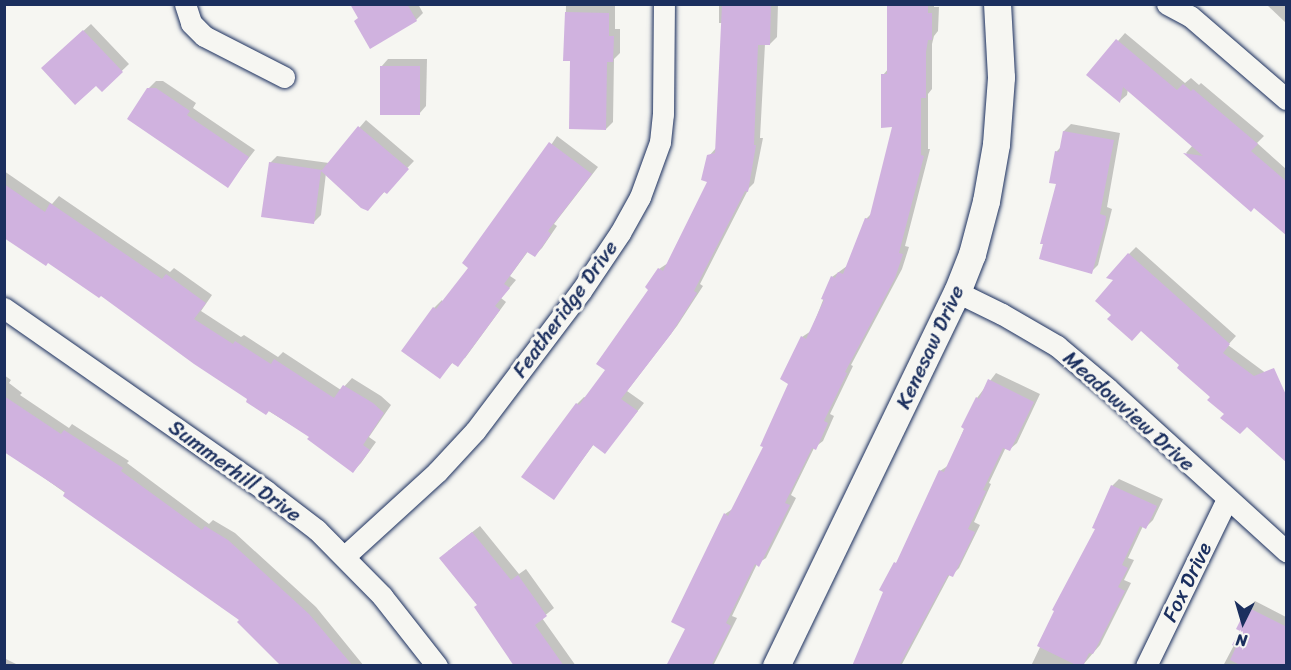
<!DOCTYPE html>
<html>
<head>
<meta charset="utf-8">
<style>
  body { margin:0 }
  #map { position:relative; width:1291px; height:670px; overflow:hidden; background:#f6f6f2; font-family:Sriracha,sans-serif }
  div>[style] { position:absolute }
  .shadow>* { inset:0; background:#0003 }
  .building>* { inset:0; background:#d0b2df; transform-origin:0 0 }
  .roads { filter:drop-shadow(0 0 2px #1b2f5e) drop-shadow(0 0 2px #1b2f5e) }
  .minor>* { height:21px; margin:-10.5px; padding:0 10.5px; transform-origin:10.5px; border-radius:10.5px; background:#f6f6f2 }
  .tertiary>* { height:27px; margin:-13.5px; padding:0 13.5px; transform-origin:13.5px; border-radius:13.5px; background:#f6f6f2 }
  span { translate:-50% -50%; white-space:nowrap; text-align:center; line-height:1.15; -webkit-text-stroke:6px #f6f6f2; paint-order:stroke }
  .street-label { font-size:21px; color:#1b2f5e }
  .frame { position:absolute; inset:0; border:6px solid #1b2f5e; pointer-events:none }
  .north { position:absolute; left:1213px; top:592px; width:60px; height:60px; -webkit-text-stroke:4px #f6f6f2; paint-order:stroke; rotate:185deg; font-size:16px; font-weight:700; line-height:24px; text-align:center; color:#1b2f5e }
  .north::after { content:''; display:block; margin:auto; width:21px; height:27px; background:#1b2f5e; clip-path:polygon(50% 0,100% 100%,50% 72%,0 100%) }
</style>
</head>
<body>
<div id="map">
  <div class="shadow">
    <i style="clip-path:polygon(352px 4px,418px 4px,423px 13px,416px 20px,359px 17px)"></i>
    <i style="clip-path:polygon(566px 4px,615px 4px,615px 29px,620px 29px,620px 53px,614px 59px,613px 122px,606px 129px,572px 59px,565px 59px)"></i>
    <i style="clip-path:polygon(719px 4px,778px 4px,777px 37px,770px 44px,765px 44px,760px 138px,763px 138px,754px 183px,749px 188px,700px 284px,703px 286px,677px 326px,627px 391px,644px 403px,605px 452px,594px 444px,554px 498px,577px 404px,584px 397px,586px 398px,607px 370px,650px 289px,647px 287px,659px 269px,668px 263px,709px 181px,709px 156px,716px 148px,723px 23px,719px 23px)"></i>
    <i style="clip-path:polygon(889px 4px,934px 4px,934px 7px,939px 7px,938px 31px,934px 36px,932px 44px,932px 89px,928px 94px,928px 149px,930px 149px,905px 246px,909px 247px,902px 269px,851px 365px,853px 366px,830px 414px,834px 416px,823px 441px,814px 448px,791px 495px,796px 498px,766px 558px,757px 564px,732px 616px,737px 618px,713px 666px,667px 666px,687px 628px,725px 514px,734px 508px,765px 446px,790px 383px,802px 337px,811px 331px,832px 277px,847px 266px,866px 219px,873px 212px,894px 125px,883px 75px,889px 68px)"></i>
    <i style="clip-path:polygon(1266px 4px,1286px 4px,1286px 23px)"></i>
    <i style="clip-path:polygon(91px 24px,129px 64px,102px 90px,96px 84px,50px 61px)"></i>
    <i style="clip-path:polygon(1125px 33px,1185px 83px,1191px 78px,1199px 85px,1201px 83px,1264px 136px,1257px 143px,1286px 169px,1286px 234px,1254px 206px,1251px 210px,1186px 153px,1193px 145px,1128px 89px,1127px 95px,1120px 101px,1088px 75px)"></i>
    <i style="clip-path:polygon(388px 59px,427px 59px,426px 106px,419px 114px,381px 67px)"></i>
    <i style="clip-path:polygon(156px 81px,163px 81px,196px 103px,193px 108px,255px 150px,227px 186px,148px 89px)"></i>
    <i style="clip-path:polygon(366px 120px,414px 161px,368px 209px,326px 173px,321px 215px,314px 222px,270px 163px,277px 156px,329px 163px)"></i>
    <i style="clip-path:polygon(1071px 124px,1120px 133px,1107px 207px,1112px 209px,1098px 265px,1091px 272px,1057px 183px,1056px 152px,1061px 147px,1064px 131px)"></i>
    <i style="clip-path:polygon(557px 136px,598px 167px,554px 224px,557px 226px,542px 248px,535px 255px,529px 250px,510px 276px,516px 280px,501px 298px,506px 302px,465px 358px,453px 362px,440px 377px,404px 350px,434px 308px,442px 300px,443px 302px,470px 268px)"></i>
    <i style="clip-path:polygon(4px 171px,52px 204px,59px 196px,170px 272px,174px 268px,212px 295px,201px 311px,241px 337px,244px 335px,278px 357px,283px 352px,341px 390px,352px 378px,381px 396px,391px 405px,369px 437px,376px 442px,361px 463px,353px 471px,311px 437px,249px 399px,101px 294px,4px 232px)"></i>
    <i style="clip-path:polygon(1136px 247px,1236px 336px,1228px 345px,1267px 374px,1264px 376px,1286px 396px,1286px 461px,1247px 425px,1226px 414px,1182px 365px,1141px 329px,1113px 315px,1116px 279px,1129px 254px)"></i>
    <i style="clip-path:polygon(996px 373px,1040px 394px,1017px 443px,1010px 449px,1006px 447px,989px 483px,991px 484px,974px 522px,980px 525px,959px 568px,952px 575px,950px 574px,901px 666px,853px 666px,885px 591px,881px 589px,900px 557px,940px 471px,949px 465px,977px 398px)"></i>
    <i style="clip-path:polygon(4px 375px,11px 380px,9px 383px,22px 393px,20px 395px,69px 428px,72px 424px,129px 461px,127px 463px,209px 524px,213px 520px,235px 533px,316px 607px,364px 666px,283px 666px,242px 620px,4px 449px)"></i>
    <i style="clip-path:polygon(1119px 479px,1163px 499px,1153px 520px,1146px 527px,1143px 526px,1128px 558px,1134px 560px,1124px 580px,1131px 583px,1100px 645px,1082px 666px,1031px 666px,1097px 528px,1112px 486px)"></i>
    <i style="clip-path:polygon(480px 526px,519px 574px,526px 569px,554px 608px,542px 618px,576px 666px,518px 666px,448px 551px)"></i>
    <i style="clip-path:polygon(1255px 601px,1286px 617px,1286px 666px,1223px 666px,1242px 630px,1248px 608px)"></i>
    <i style="clip-path:polygon(4px 658px,20px 666px,4px 666px)"></i>
  </div>
  <div class="building">
    <i style="clip-path:polygon(350px 4px,407px 4px,417px 21px,370px 49px,354px 21px,358px 18px)"></i>
    <i style="clip-path:polygon(722px 4px,771px 4px,770px 45px,758px 45px,754px 145px,756px 145px,748px 192px,745px 191px,694px 291px,697px 293px,671px 334px,621px 399px,638px 411px,605px 454px,593px 445px,554px 500px,521px 477px,576px 403px,579px 405px,605px 370px,596px 364px,648px 290px,645px 287px,658px 268px,663px 271px,707px 182px,701px 180px,707px 155px,715px 153px)"></i>
    <i style="clip-path:polygon(887px 4px,928px 4px,928px 13px,932px 13px,932px 40px,928px 40px,926px 52px,926px 98px,921px 98px,921px 155px,924px 156px,899px 253px,903px 254px,895px 278px,845px 372px,847px 373px,824px 421px,828px 423px,816px 450px,812px 448px,785px 503px,790px 505px,759px 567px,755px 564px,726px 623px,731px 626px,711px 666px,666px 666px,685px 629px,671px 622px,724px 513px,728px 516px,763px 447px,760px 446px,788px 384px,780px 379px,801px 336px,806px 339px,824px 300px,821px 299px,831px 276px,835px 278px,838px 272px,843px 274px,865px 218px,869px 219px,892px 127px,881px 128px,881px 74px,887px 74px)"></i>
    <i style="clip-path:polygon(565px 12px,609px 13px,609px 36px,614px 36px,613px 62px,607px 62px,606px 130px,569px 129px,570px 61px,563px 61px)"></i>
    <i style="clip-path:polygon(83px 30px,123px 72px,102px 92px,96px 86px,75px 105px,41px 68px)"></i>
    <i style="clip-path:polygon(1116px 39px,1177px 90px,1183px 84px,1191px 91px,1193px 89px,1258px 144px,1251px 151px,1287px 182px,1287px 236px,1254px 208px,1251px 212px,1183px 153px,1203px 156px,1123px 87px,1120px 103px,1086px 75px)"></i>
    <i style="left:380px;top:66px;width:40px;height:49px"></i>
    <i style="clip-path:polygon(147px 88px,156px 88px,190px 111px,187px 115px,249px 157px,228px 188px,127px 119px)"></i>
    <i style="clip-path:polygon(358px 126px,409px 169px,387px 194px,384px 192px,368px 211px,361px 208px,321px 171px,314px 224px,261px 217px,269px 162px,322px 170px)"></i>
    <i style="clip-path:polygon(1063px 131px,1114px 140px,1100px 214px,1106px 216px,1105px 225px,1092px 274px,1039px 259px,1043px 244px,1040px 244px,1056px 184px,1049px 183px,1055px 151px,1059px 152px)"></i>
    <i style="clip-path:polygon(549px 142px,592px 174px,548px 231px,551px 234px,535px 257px,527px 252px,504px 284px,510px 288px,495px 306px,500px 310px,458px 367px,452px 363px,440px 379px,401px 351px,433px 307px,436px 309px,468px 268px,462px 263px)"></i>
    <i style="clip-path:polygon(4px 184px,45px 212px,50px 203px,162px 279px,166px 274px,206px 303px,194px 319px,233px 344px,235px 341px,271px 364px,274px 359px,334px 398px,343px 385px,373px 403px,384px 413px,363px 445px,370px 450px,353px 473px,307px 439px,309px 437px,269px 411px,266px 415px,246px 402px,247px 399px,194px 364px,101px 296px,99px 298px,48px 263px,46px 266px,4px 238px)"></i>
    <i style="clip-path:polygon(1128px 253px,1230px 344px,1223px 353px,1254px 376px,1274px 368px,1287px 397px,1287px 463px,1247px 427px,1240px 434px,1220px 418px,1224px 414px,1207px 400px,1210px 397px,1177px 368px,1179px 365px,1141px 331px,1132px 341px,1107px 319px,1111px 315px,1095px 301px,1113px 280px,1106px 278px)"></i>
    <i style="clip-path:polygon(988px 379px,1034px 402px,1010px 451px,1003px 448px,983px 490px,986px 491px,968px 529px,975px 532px,953px 577px,948px 575px,899px 666px,852px 666px,883px 592px,879px 590px,894px 562px,896px 563px,939px 470px,944px 472px,964px 429px,961px 427px,976px 397px,979px 399px)"></i>
    <i style="clip-path:polygon(4px 396px,61px 434px,64px 430px,123px 468px,121px 471px,202px 530px,205px 526px,228px 540px,309px 614px,353px 666px,281px 666px,237px 622px,239px 620px,63px 496px,65px 492px,4px 452px)"></i>
    <i style="clip-path:polygon(1111px 485px,1157px 506px,1146px 529px,1140px 526px,1122px 565px,1128px 568px,1118px 587px,1125px 591px,1093px 654px,1089px 653px,1083px 666px,1078px 666px,1037px 646px,1054px 611px,1052px 610px,1095px 529px,1092px 528px)"></i>
    <i style="clip-path:polygon(472px 532px,511px 580px,518px 575px,547px 616px,535px 625px,564px 666px,514px 666px,474px 607px,477px 605px,439px 558px)"></i>
    <i style="clip-path:polygon(1247px 607px,1287px 627px,1287px 666px,1242px 666px,1230px 660px,1236px 647px,1232px 645px,1240px 631px,1236px 629px)"></i>
  </div>
  <div class="roads">
    <div class="minor">
      <i style="left:185px;top:4px;width:20px;rotate:72deg"></i>
      <i style="left:191px;top:23px;width:18px;rotate:45deg"></i>
      <i style="left:204px;top:36px;width:90px;rotate:27.1deg"></i>
      <i style="left:1167px;top:4px;width:26px;rotate:28deg"></i>
      <i style="left:1190px;top:16px;width:127px;rotate:40.8deg"></i>
      <i style="left:957px;top:292px;width:50px;rotate:26.1deg"></i>
      <i style="left:1002px;top:314px;width:64px;rotate:30.2deg"></i>
      <i style="left:1057px;top:346px;width:67px;rotate:40.1deg"></i>
      <i style="left:1108px;top:389px;width:241px;rotate:42.3deg"></i>
      <i style="left:4px;top:308px;width:320px;rotate:34.9deg"></i>
      <i style="left:266px;top:491px;width:64px;rotate:37.4deg"></i>
      <i style="left:317px;top:530px;width:93px;rotate:45.4deg"></i>
      <i style="left:382px;top:596px;width:89px;rotate:51.8deg"></i>
      <i style="left:345px;top:556px;width:125px;rotate:-42.4deg"></i>
      <i style="left:437px;top:472px;width:56px;rotate:-47.2deg"></i>
      <i style="left:475px;top:431px;width:176px;rotate:-52.9deg"></i>
      <i style="left:581px;top:291px;width:70px;rotate:-56.1deg"></i>
      <i style="left:620px;top:233px;width:41px;rotate:-60.9deg"></i>
      <i style="left:640px;top:197px;width:59px;rotate:-70deg"></i>
      <i style="left:660px;top:142px;width:28px;rotate:-84deg"></i>
      <i style="left:663px;top:114px;width:110px;rotate:-89.5deg"></i>
      <i style="left:1146px;top:666px;width:186px;rotate:-64.1deg"></i>
    </div>
    <div class="tertiary">
      <i style="left:776px;top:666px;width:415px;rotate:-64.2deg"></i>
      <i style="left:957px;top:292px;width:41px;rotate:-68.5deg"></i>
      <i style="left:972px;top:254px;width:55px;rotate:-75.2deg"></i>
      <i style="left:986px;top:201px;width:58px;rotate:-80deg"></i>
      <i style="left:996px;top:144px;width:67px;rotate:-85.7deg"></i>
      <i style="left:1001px;top:77px;width:73px;rotate:-93.1deg"></i>
    </div>
  </div>
  <div class="street-label">
    <span style="left:565px;top:309px;rotate:-54deg">Featheridge Drive</span>
    <span style="left:930px;top:347px;rotate:-65deg">Kenesaw Drive</span>
    <span style="left:1129px;top:411px;rotate:42deg">Meadowview Drive</span>
    <span style="left:235px;top:471px;rotate:36deg">Summerhill Drive</span>
    <span style="left:1187px;top:582px;rotate:-64deg">Fox Drive</span>
  </div>
  <div class="frame"></div>
  <div class="north">N</div>
</div>
</body>
</html>
